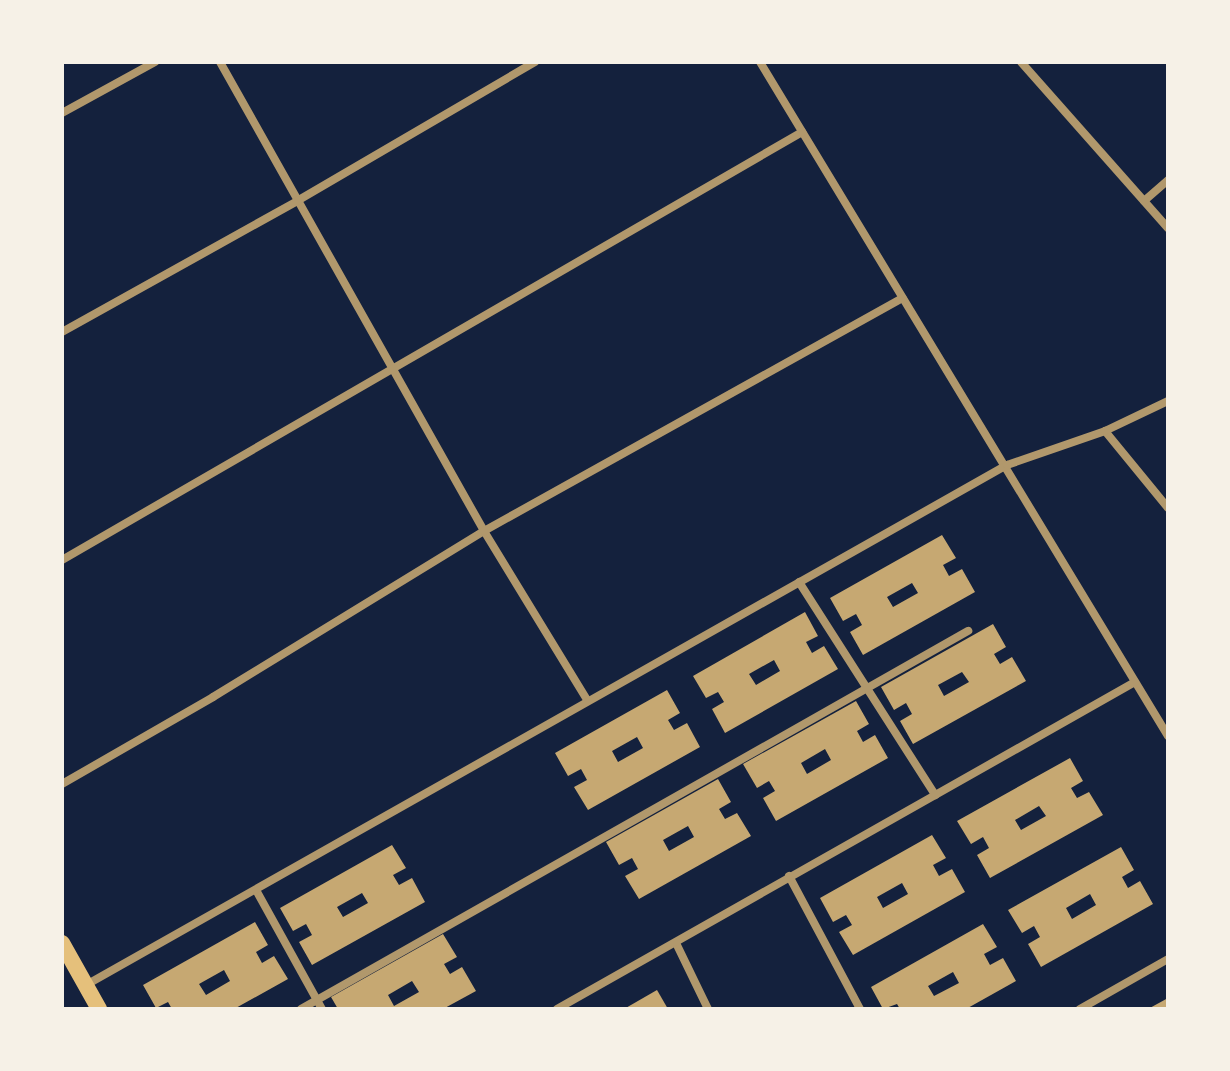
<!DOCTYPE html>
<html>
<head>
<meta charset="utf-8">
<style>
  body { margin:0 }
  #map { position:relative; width:1230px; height:1071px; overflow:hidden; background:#14213d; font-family:"Work Sans",sans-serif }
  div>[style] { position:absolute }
  .building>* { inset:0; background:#c6a872 }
  .minor>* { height:8px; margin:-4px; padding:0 4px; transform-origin:4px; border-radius:4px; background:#b1986c }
  .secondary>* { height:16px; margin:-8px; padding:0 8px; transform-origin:8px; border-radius:8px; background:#e5c07b }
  span { translate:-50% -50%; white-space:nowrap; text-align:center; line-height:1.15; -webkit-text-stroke:6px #f6f1e7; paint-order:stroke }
  .frame { position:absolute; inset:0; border:64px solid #f6f1e7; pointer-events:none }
</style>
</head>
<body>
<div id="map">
  <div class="building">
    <i style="clip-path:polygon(evenodd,942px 535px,956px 558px,943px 565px,949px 576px,962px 569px,975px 592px,863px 655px,850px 632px,862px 625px,856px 614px,843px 621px,830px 598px,942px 535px,912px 583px,918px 593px,893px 607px,887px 597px,912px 583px)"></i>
    <i style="clip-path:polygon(evenodd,805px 612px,818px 636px,806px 642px,812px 653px,824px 646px,838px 669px,725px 733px,712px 709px,724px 702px,718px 692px,706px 698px,693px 676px,805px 612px,774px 660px,780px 671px,756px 685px,749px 674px,774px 660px)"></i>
    <i style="clip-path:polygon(evenodd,993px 624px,1006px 647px,994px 654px,1000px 664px,1012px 657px,1026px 681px,913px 744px,900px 721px,912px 714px,906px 703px,894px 710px,881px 687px,993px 624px,962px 672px,969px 682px,944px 696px,938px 685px,962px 672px)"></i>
    <i style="clip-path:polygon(evenodd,667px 690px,680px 713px,668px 720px,674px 730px,687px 723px,700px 747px,588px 810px,574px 787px,587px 780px,581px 769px,568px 776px,555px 753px,667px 690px,637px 737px,643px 748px,618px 762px,612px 751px,637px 737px)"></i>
    <i style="clip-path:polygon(evenodd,856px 701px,869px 724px,857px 731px,863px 742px,875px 735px,888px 758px,776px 821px,763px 798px,775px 791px,769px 781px,757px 788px,743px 764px,856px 701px,825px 749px,831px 760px,807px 774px,801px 763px,825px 749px)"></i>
    <i style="clip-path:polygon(evenodd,1070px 758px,1083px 781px,1071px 788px,1077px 798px,1089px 792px,1103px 815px,990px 878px,977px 855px,989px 848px,983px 837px,971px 844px,957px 821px,1070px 758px,1039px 806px,1046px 816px,1021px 830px,1015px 820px,1039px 806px)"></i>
    <i style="clip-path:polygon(evenodd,718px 779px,731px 802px,719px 809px,725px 819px,737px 813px,751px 836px,639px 899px,625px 876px,638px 869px,632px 858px,619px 865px,606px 842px,718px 779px,688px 826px,694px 837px,669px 851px,663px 840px,688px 826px)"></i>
    <i style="clip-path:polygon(evenodd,932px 835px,946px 858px,933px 865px,939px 876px,952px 869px,965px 892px,853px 955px,839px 932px,852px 925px,846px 915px,833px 922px,820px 898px,932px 835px,902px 883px,908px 894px,883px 908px,877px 897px,902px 883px)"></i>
    <i style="clip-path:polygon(evenodd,392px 845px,406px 868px,393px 875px,399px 885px,412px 878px,425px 902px,312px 965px,299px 942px,312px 935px,306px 924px,293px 931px,280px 908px,392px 845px,362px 893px,368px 903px,343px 917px,337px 907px,362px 893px)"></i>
    <i style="clip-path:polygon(evenodd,1121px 847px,1134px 870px,1122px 877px,1128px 888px,1140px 881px,1153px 904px,1041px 967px,1028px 944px,1040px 937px,1034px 926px,1022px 933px,1008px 910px,1121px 847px,1090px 894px,1096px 905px,1072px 919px,1066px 908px,1090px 894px)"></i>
    <i style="clip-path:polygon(evenodd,255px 922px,268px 945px,256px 952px,262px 963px,274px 956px,288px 979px,234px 1009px,172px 1009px,168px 1002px,156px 1008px,143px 985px,255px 922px,224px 970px,230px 981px,206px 995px,199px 984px,224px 970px)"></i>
    <i style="clip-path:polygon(evenodd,983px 924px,997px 947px,984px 954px,990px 965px,1003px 958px,1016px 981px,966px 1009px,900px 1009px,897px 1004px,883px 1009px,871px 987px,983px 924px,953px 972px,959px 983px,934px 996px,928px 986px,953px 972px)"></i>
    <i style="clip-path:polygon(evenodd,443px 934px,457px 957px,444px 964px,450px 974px,462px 967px,476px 991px,443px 1009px,338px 1009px,331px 997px,443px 934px,412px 981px,419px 992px,394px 1006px,388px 995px,412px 981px)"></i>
    <i style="clip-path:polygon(657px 990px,668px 1009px,624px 1009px)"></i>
    <i style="clip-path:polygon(1168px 998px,1168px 1009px,1148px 1009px)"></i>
  </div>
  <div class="minor">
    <i style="left:220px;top:62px;width:538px;rotate:60.62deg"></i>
    <i style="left:484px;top:531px;width:198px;rotate:58.6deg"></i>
    <i style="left:760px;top:62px;width:788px;rotate:58.81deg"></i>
    <i style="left:1021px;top:62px;width:222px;rotate:48.5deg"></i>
    <i style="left:62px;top:113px;width:106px;rotate:-28.7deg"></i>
    <i style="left:1144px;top:201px;width:32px;rotate:-41deg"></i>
    <i style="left:62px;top:332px;width:269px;rotate:-29.1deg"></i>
    <i style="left:297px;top:201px;width:276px;rotate:-30.3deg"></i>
    <i style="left:1105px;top:431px;width:99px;rotate:50.7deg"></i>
    <i style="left:62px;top:560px;width:855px;rotate:-30.04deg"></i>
    <i style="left:799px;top:582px;width:253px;rotate:57.4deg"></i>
    <i style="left:62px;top:784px;width:174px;rotate:-29.9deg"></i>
    <i style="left:213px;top:697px;width:318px;rotate:-31.5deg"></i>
    <i style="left:484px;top:531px;width:479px;rotate:-29.1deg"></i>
    <i style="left:789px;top:876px;width:151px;rotate:61.9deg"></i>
    <i style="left:256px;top:890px;width:136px;rotate:61deg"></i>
    <i style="left:676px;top:943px;width:73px;rotate:64.1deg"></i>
    <i style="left:86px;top:985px;width:1058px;rotate:-29.45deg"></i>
    <i style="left:1007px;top:465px;width:104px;rotate:-19.1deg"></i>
    <i style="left:1105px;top:431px;width:70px;rotate:-25.5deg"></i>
    <i style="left:301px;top:1009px;width:767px;rotate:-29.54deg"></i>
    <i style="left:557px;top:1009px;width:664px;rotate:-29.5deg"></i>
    <i style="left:1080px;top:1009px;width:101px;rotate:-29.6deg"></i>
  </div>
  <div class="secondary">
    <i style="left:62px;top:943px;width:76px;rotate:60.7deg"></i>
  </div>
  <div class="frame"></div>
</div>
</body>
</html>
